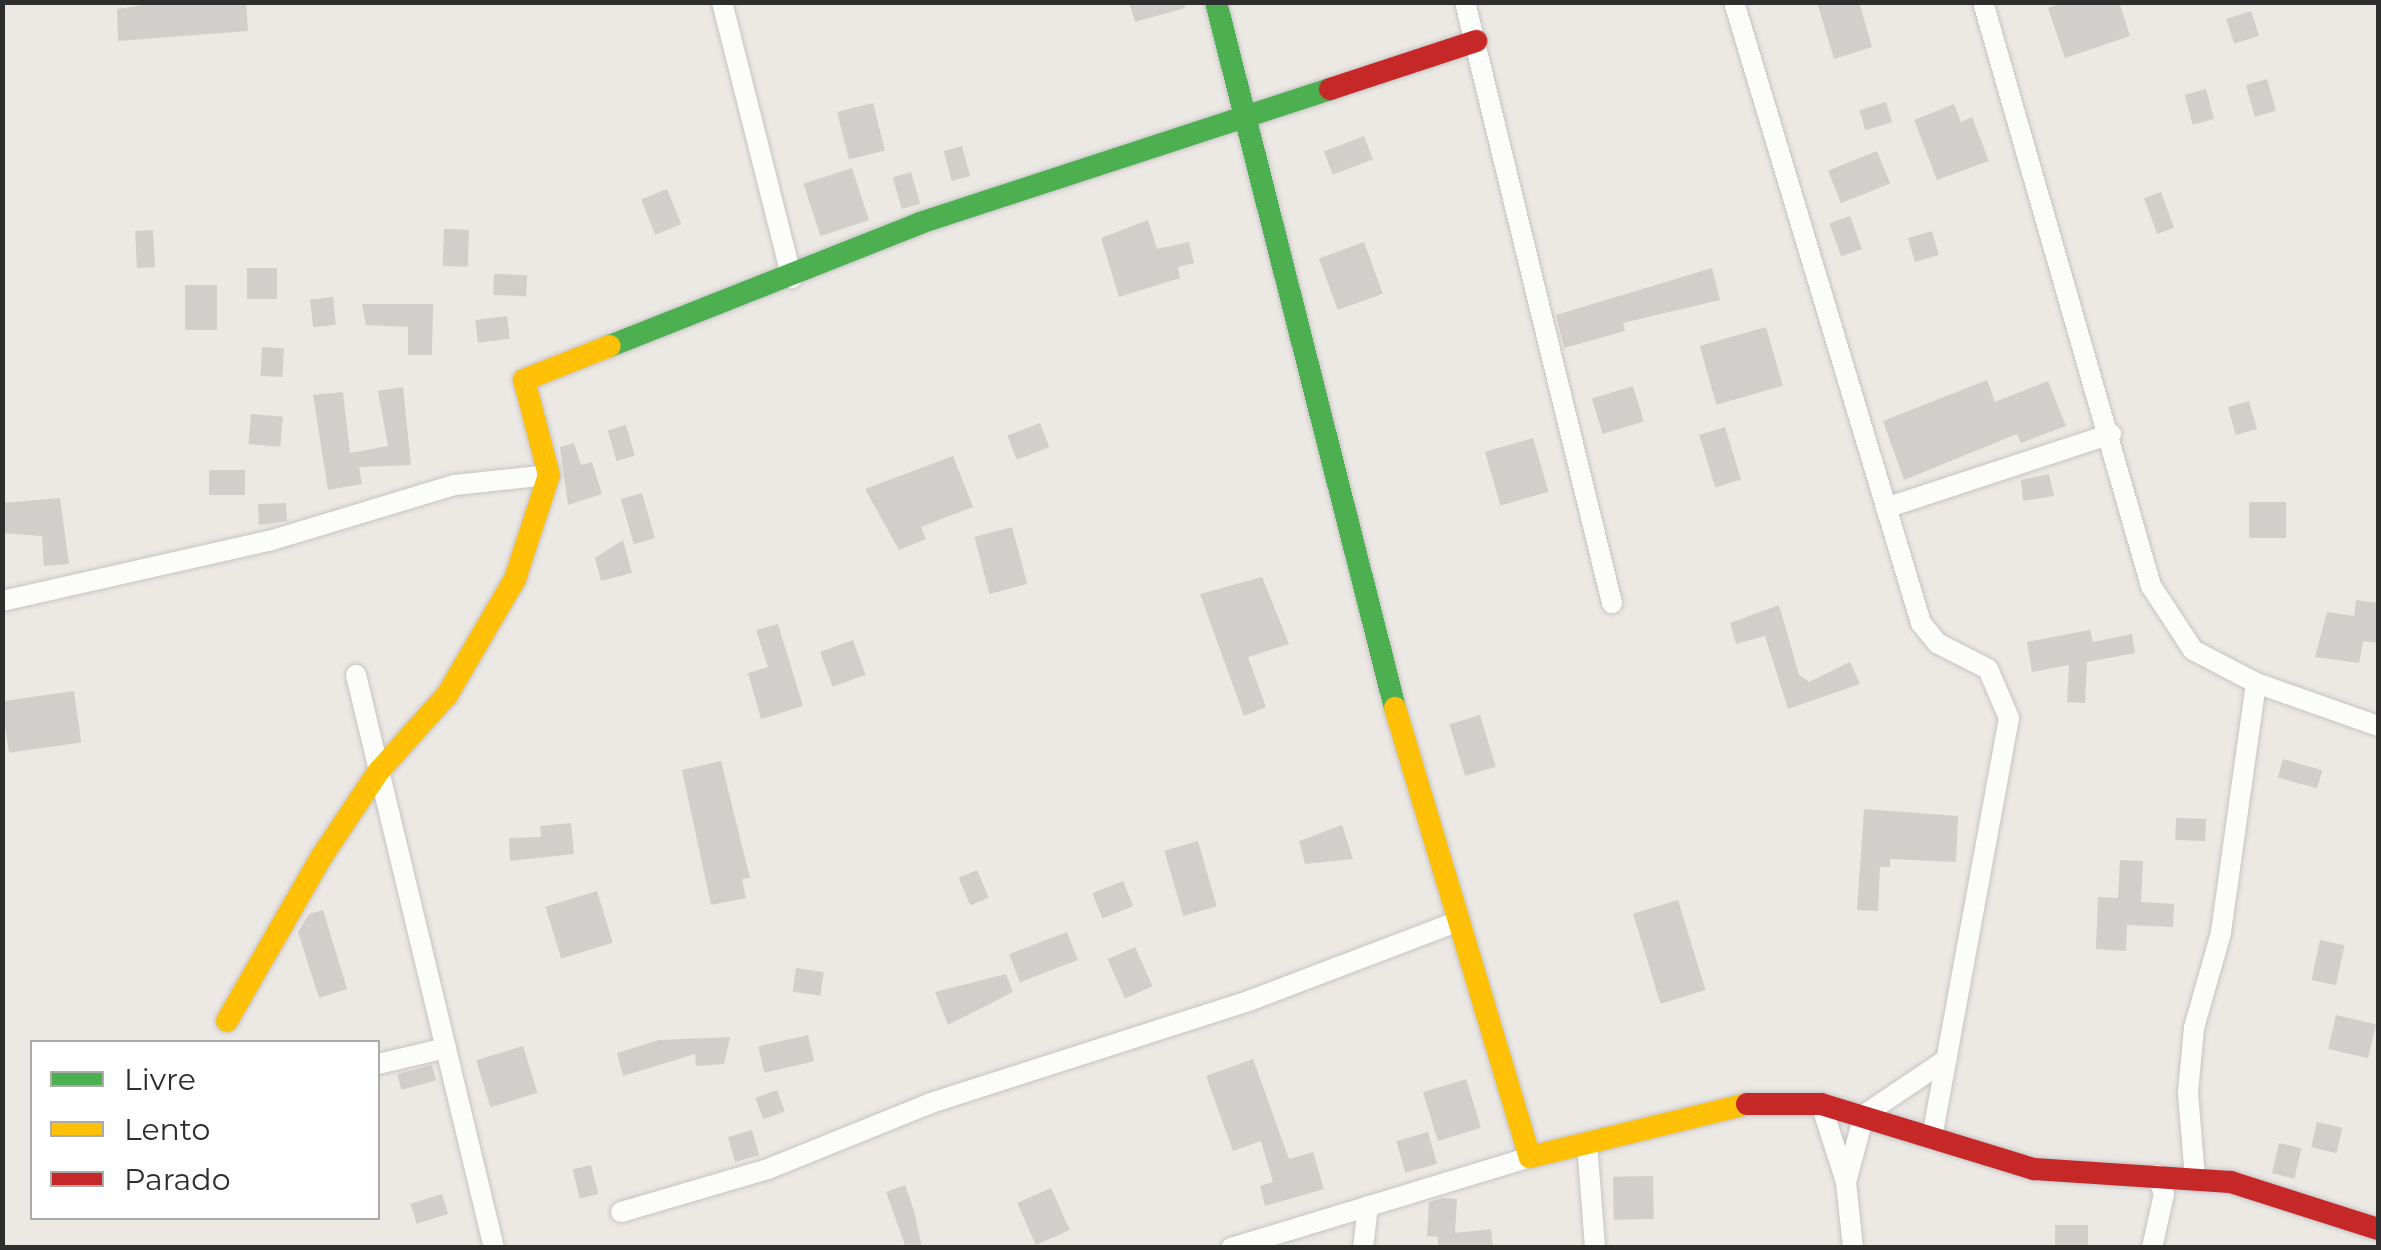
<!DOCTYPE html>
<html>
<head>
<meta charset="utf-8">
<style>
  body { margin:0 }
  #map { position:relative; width:2381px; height:1250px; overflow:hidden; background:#ece8e4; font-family:Montserrat,sans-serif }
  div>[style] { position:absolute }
  .building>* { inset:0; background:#d1cecb; transform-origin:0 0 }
  .roads { filter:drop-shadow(0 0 2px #c5c4c5) drop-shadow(0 0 2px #c5c4c5) }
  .street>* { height:20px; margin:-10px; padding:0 10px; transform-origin:10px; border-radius:10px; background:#fcfcfb }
  .fast>* { height:22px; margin:-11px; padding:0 11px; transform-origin:11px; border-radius:11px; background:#4caf50 }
  .slow>* { height:22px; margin:-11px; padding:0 11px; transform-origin:11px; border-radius:11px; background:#ffc107 }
  .jam>* { height:22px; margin:-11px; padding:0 11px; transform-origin:11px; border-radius:11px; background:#c62828 }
  span { translate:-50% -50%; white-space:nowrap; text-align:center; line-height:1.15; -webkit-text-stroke:8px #fff; paint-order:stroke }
  .frame { position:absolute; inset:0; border:5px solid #2e2e2e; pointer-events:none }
  .legend { position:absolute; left:30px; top:1040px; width:350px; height:180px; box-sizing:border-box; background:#fff; border:2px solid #ababab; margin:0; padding:12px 18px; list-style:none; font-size:30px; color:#2e2e2e }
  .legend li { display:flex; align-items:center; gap:20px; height:50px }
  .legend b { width:50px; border:2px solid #ababab }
</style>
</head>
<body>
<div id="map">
  <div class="building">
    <i style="clip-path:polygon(164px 2px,246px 2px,248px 31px,118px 41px,117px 9px)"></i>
    <i style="clip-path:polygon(1129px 2px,1184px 2px,1185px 8px,1135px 22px)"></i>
    <i style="clip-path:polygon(1817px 2px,1859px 2px,1872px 47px,1834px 59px)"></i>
    <i style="clip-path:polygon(2064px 2px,2119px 2px,2130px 36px,2065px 58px,2048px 8px)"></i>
    <i style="left:2251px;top:11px;width:26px;height:26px;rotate:72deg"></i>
    <i style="left:2267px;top:79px;width:33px;height:22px;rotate:74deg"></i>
    <i style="left:2206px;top:89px;width:31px;height:22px;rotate:75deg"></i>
    <i style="left:1886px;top:102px;width:21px;height:28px;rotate:73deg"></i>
    <i style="left:873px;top:103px;width:49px;height:37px;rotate:76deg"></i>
    <i style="clip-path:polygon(1954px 104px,1961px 122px,1972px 117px,1989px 161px,1937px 180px,1914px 120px)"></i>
    <i style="left:1364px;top:136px;width:25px;height:43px;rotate:69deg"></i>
    <i style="left:962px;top:146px;width:31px;height:19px;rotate:75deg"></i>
    <i style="left:1877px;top:151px;width:35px;height:53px;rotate:68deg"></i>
    <i style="left:852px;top:168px;width:55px;height:51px;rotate:72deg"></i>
    <i style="left:911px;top:172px;width:33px;height:19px;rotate:74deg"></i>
    <i style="left:667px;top:189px;width:38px;height:28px;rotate:68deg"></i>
    <i style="left:2161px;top:192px;width:38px;height:18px;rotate:70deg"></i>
    <i style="left:1850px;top:216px;width:35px;height:22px;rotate:70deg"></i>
    <i style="clip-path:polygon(1148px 220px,1157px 249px,1189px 242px,1194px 263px,1178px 267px,1180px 278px,1119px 297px,1101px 238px)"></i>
    <i style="left:444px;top:229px;width:25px;height:37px;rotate:2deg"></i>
    <i style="left:153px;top:230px;width:37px;height:18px;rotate:87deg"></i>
    <i style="left:1932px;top:231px;width:25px;height:25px;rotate:74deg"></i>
    <i style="left:1364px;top:242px;width:55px;height:48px;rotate:70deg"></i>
    <i style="left:247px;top:268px;width:30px;height:31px"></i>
    <i style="clip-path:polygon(1712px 268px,1720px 300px,1623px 323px,1625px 331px,1564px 348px,1556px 315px)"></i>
    <i style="left:494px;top:274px;width:33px;height:21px;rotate:2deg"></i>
    <i style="left:185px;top:285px;width:32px;height:45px"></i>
    <i style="left:333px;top:297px;width:28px;height:23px;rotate:84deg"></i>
    <i style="clip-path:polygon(362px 304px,433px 304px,432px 355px,408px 355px,408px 327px,366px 325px)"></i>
    <i style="left:507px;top:316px;width:23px;height:32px;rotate:83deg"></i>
    <i style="left:1766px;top:327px;width:61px;height:69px;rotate:74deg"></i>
    <i style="left:262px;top:347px;width:22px;height:29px;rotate:3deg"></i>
    <i style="clip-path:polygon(1987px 380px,1995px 402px,2048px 381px,2066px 426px,2021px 443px,2017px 434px,1904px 480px,1883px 421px)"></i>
    <i style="left:1633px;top:386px;width:37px;height:43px;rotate:73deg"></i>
    <i style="clip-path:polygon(403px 387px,411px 465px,359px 467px,362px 484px,328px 490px,313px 395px,343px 392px,350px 453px,388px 446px,378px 391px)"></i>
    <i style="left:2249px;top:401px;width:29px;height:22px;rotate:74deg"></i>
    <i style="left:251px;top:414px;width:32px;height:30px;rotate:5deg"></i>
    <i style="left:1040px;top:423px;width:26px;height:35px;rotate:69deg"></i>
    <i style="left:626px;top:425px;width:32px;height:19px;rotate:74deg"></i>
    <i style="left:1725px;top:427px;width:55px;height:27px;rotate:73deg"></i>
    <i style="left:1533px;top:438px;width:56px;height:50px;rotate:74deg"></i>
    <i style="clip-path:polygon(574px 443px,581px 465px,592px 462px,602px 494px,568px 505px,560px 447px)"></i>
    <i style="clip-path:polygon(953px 456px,973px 507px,921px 527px,926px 539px,899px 550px,865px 489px)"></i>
    <i style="left:245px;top:470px;width:25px;height:36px;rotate:90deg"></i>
    <i style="clip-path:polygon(2049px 474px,2054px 496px,2023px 501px,2021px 480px)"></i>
    <i style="left:642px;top:493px;width:47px;height:22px;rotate:74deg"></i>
    <i style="clip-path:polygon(60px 498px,69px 564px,44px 566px,42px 536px,2px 533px,2px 503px)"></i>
    <i style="left:2249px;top:502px;width:37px;height:36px"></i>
    <i style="clip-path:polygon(286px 503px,287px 521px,259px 525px,258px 504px)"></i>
    <i style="left:1012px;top:527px;width:59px;height:39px;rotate:75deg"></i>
    <i style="clip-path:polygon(623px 540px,632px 573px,601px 581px,595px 558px)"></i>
    <i style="clip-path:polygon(1262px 577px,1289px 644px,1248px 657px,1266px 707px,1244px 716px,1200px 594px)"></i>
    <i style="clip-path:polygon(2356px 600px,2378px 603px,2378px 643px,2363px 641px,2359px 663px,2315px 657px,2327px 612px,2354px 616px)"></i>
    <i style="clip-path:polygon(1779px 605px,1799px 675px,1809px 682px,1850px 662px,1860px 684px,1788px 709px,1765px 636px,1736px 644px,1730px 623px)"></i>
    <i style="clip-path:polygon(778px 624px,803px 706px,761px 719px,748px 673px,768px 667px,756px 630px)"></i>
    <i style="clip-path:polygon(2090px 630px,2093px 642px,2132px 634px,2135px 653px,2087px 662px,2085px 703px,2067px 702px,2069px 665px,2032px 672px,2027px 642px)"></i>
    <i style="left:853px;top:640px;width:37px;height:35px;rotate:70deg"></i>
    <i style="left:74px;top:691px;width:52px;height:73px;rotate:82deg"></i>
    <i style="left:1480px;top:715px;width:54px;height:32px;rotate:73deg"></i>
    <i style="left:2283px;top:759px;width:41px;height:19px;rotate:16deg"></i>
    <i style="clip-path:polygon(721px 761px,750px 878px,742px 879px,746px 898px,711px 905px,682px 770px)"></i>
    <i style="clip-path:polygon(1864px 809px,1958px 816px,1956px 862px,1890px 859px,1890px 867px,1880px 867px,1878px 911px,1857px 910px)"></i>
    <i style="left:2176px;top:818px;width:30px;height:22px;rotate:2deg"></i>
    <i style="clip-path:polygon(571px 823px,574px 854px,510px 861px,509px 838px,541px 837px,540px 826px)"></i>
    <i style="clip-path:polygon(1342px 825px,1353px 859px,1305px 864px,1299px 841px)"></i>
    <i style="left:1198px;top:841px;width:68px;height:35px;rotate:74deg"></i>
    <i style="clip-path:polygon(2120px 860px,2143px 861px,2141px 902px,2174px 904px,2173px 927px,2127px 925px,2126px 951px,2096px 949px,2098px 897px,2118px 898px)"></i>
    <i style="left:977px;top:870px;width:30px;height:20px;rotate:67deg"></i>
    <i style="left:1123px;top:881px;width:27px;height:33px;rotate:68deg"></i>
    <i style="left:597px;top:891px;width:54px;height:54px;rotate:73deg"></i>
    <i style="left:1678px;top:900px;width:94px;height:47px;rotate:73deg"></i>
    <i style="clip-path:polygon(323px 910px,347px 989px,319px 998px,298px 932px,309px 914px)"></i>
    <i style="left:1067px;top:932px;width:30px;height:62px;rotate:69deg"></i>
    <i style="left:2320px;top:940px;width:25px;height:41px;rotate:12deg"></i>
    <i style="left:1135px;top:947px;width:43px;height:30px;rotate:66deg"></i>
    <i style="left:796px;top:968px;width:28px;height:24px;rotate:8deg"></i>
    <i style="clip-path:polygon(1006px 974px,1013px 992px,948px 1025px,935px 992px)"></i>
    <i style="left:2336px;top:1015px;width:41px;height:35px;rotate:13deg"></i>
    <i style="left:808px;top:1035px;width:27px;height:51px;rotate:77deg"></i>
    <i style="clip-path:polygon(730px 1037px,724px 1064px,696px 1066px,695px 1054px,623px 1076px,617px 1053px,659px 1040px)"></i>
    <i style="left:523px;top:1046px;width:49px;height:49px;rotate:73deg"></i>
    <i style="clip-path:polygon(1253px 1059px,1289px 1159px,1313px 1152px,1324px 1189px,1265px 1206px,1260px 1186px,1273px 1182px,1261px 1141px,1233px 1151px,1206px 1076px)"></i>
    <i style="left:432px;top:1065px;width:16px;height:36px;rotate:75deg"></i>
    <i style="left:1466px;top:1079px;width:51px;height:45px;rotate:73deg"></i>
    <i style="left:777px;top:1090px;width:23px;height:23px;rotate:70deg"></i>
    <i style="left:2317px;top:1122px;width:26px;height:26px;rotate:13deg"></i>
    <i style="left:752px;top:1130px;width:26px;height:25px;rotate:74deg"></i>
    <i style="left:1428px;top:1132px;width:33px;height:33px;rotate:74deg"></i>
    <i style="left:2279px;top:1143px;width:23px;height:31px;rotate:13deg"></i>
    <i style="left:591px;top:1165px;width:30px;height:19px;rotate:76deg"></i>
    <i style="left:1653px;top:1176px;width:43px;height:40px;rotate:89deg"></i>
    <i style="clip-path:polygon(905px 1185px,914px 1211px,922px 1248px,906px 1248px,886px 1192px)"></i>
    <i style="left:1051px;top:1188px;width:46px;height:37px;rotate:66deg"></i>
    <i style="left:442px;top:1194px;width:21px;height:33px;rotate:73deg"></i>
    <i style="clip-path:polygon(1443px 1198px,1457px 1199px,1455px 1233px,1491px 1229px,1493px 1248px,1438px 1248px,1438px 1237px,1427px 1236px,1429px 1202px)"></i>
    <i style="left:2055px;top:1225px;width:33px;height:23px"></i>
  </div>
  <div class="roads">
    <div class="street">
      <i style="left:722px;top:2px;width:285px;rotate:75.8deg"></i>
      <i style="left:1465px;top:2px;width:619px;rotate:76.26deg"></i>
      <i style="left:1734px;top:2px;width:649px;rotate:73.24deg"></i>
      <i style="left:1921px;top:623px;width:26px;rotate:51deg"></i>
      <i style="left:1937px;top:643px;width:57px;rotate:27deg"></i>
      <i style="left:1988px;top:669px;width:53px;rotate:66.8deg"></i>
      <i style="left:2009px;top:718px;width:422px;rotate:100.4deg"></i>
      <i style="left:1983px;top:2px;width:608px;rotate:73.95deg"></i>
      <i style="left:2151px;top:586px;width:77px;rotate:56.7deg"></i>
      <i style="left:2193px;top:650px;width:71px;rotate:27.6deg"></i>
      <i style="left:2256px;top:683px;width:252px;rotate:98deg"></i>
      <i style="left:2221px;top:933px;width:99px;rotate:105.9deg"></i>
      <i style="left:2194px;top:1028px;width:65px;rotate:95.3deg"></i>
      <i style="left:2188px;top:1093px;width:86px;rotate:85.3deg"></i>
      <i style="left:1886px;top:508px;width:237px;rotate:-18.2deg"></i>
      <i style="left:2px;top:601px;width:274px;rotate:-12.7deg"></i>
      <i style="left:269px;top:541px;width:194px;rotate:-16.8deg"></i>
      <i style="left:455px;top:485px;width:95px;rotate:-6.1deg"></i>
      <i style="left:356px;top:675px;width:589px;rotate:76.46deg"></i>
      <i style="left:2256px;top:683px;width:129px;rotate:19.4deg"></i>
      <i style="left:378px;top:1064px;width:70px;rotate:-13.2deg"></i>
      <i style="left:1821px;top:1104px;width:82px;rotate:72.2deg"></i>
      <i style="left:1846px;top:1182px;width:66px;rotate:83.9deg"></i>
      <i style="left:1587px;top:1143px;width:105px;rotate:85.6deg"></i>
      <i style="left:1846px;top:1182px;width:69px;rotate:-75deg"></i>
      <i style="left:1864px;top:1115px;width:100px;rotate:-34deg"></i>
      <i style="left:621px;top:1212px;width:153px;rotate:-16.3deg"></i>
      <i style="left:768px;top:1169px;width:176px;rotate:-22deg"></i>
      <i style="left:931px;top:1103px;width:336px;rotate:-17.8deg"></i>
      <i style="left:1251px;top:1000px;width:222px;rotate:-20.8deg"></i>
      <i style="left:1231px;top:1248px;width:313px;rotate:-16.9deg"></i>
      <i style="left:1363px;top:1248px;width:42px;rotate:-83.2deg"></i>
      <i style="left:2152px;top:1248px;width:55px;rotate:-77.5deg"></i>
      <i style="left:2164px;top:1194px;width:20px;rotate:-110deg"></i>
    </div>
    <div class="fast">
      <i style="left:1216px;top:2px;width:728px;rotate:75.77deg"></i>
      <i style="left:610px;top:346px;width:334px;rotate:-21.6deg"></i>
      <i style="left:920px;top:223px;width:431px;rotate:-18.1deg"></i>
    </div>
    <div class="slow">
      <i style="left:1395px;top:708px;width:469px;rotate:73.3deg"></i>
      <i style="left:1530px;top:1157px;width:223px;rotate:-13.7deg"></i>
      <i style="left:227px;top:1021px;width:190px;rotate:-60.1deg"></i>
      <i style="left:322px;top:856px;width:102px;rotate:-56.2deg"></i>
      <i style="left:379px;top:771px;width:102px;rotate:-48.2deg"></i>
      <i style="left:447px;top:695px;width:134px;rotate:-59.6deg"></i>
      <i style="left:515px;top:579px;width:109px;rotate:-71.9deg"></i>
      <i style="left:549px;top:475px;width:98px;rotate:-104.7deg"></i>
      <i style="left:524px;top:380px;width:92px;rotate:-21.6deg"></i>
    </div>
    <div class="jam">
      <i style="left:1330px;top:89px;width:154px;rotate:-18.2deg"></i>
      <i style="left:1747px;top:1104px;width:74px"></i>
      <i style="left:1821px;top:1104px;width:223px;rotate:17deg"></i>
      <i style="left:2034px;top:1169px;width:197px;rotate:3.8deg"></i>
      <i style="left:2231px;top:1182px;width:154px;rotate:17.7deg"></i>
    </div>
  </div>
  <div class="frame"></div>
  <ul class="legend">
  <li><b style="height:12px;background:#4caf50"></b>Livre</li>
  <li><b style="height:12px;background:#ffc107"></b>Lento</li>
  <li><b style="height:12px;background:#c62828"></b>Parado</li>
  </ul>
</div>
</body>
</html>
